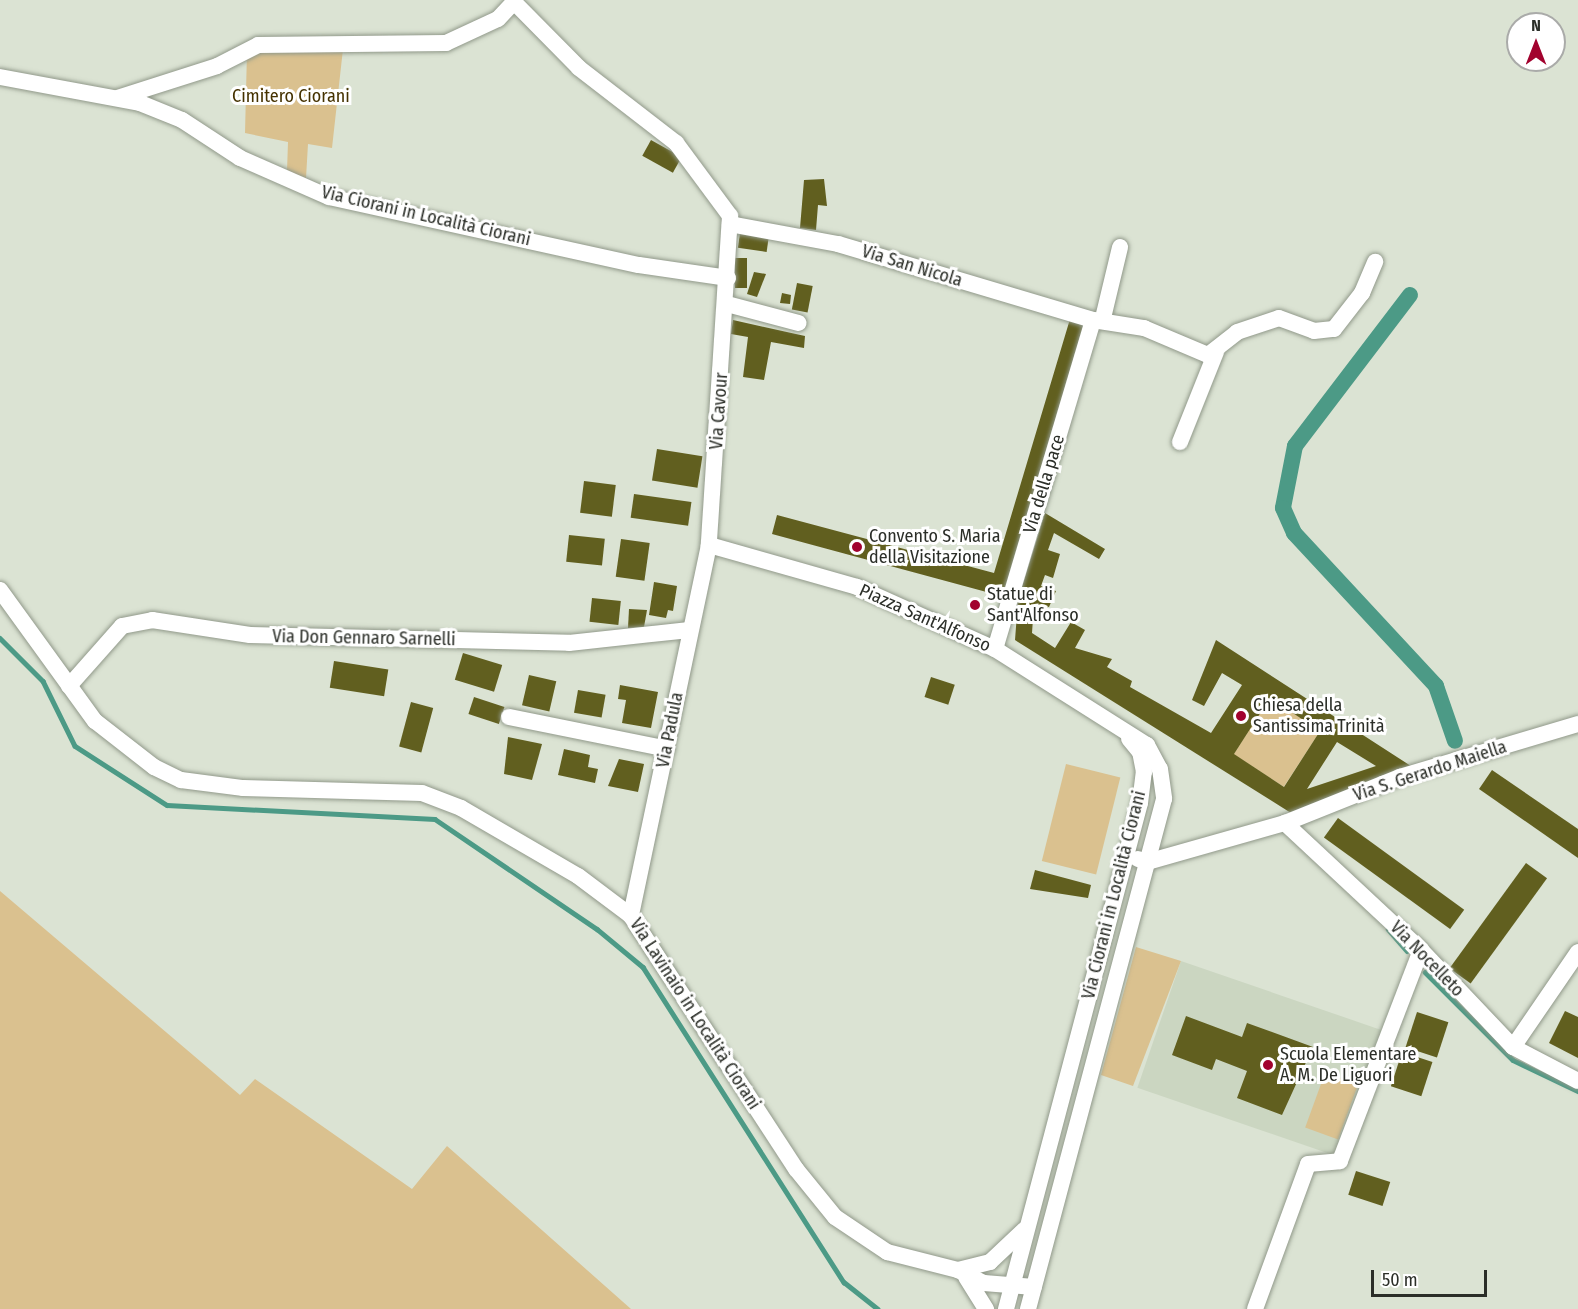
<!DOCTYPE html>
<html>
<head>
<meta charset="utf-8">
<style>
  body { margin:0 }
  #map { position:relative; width:1578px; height:1309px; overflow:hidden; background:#dbe3d3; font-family:"Fira Sans Condensed",sans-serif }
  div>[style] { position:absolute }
  .built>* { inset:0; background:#cbd6c1; transform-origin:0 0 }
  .green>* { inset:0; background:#dac18f; transform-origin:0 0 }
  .stream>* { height:4.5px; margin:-2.25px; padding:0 2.25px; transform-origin:2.25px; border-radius:2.25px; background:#4c9a86 }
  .canal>* { height:16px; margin:-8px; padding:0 8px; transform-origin:8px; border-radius:8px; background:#4c9a86 }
  .building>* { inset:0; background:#615f1f; transform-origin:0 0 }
  .roads { filter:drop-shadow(0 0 2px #91998a) drop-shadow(0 0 2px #91998a) }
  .minor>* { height:16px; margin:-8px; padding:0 8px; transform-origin:8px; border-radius:8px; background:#fff }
  .dots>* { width:16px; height:16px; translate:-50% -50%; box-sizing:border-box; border:3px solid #fff; border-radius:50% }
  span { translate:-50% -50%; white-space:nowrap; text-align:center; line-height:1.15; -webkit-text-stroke:6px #fff; paint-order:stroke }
  .park-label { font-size:18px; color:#453200 }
  .street-label { font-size:18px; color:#2b2e28 }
  .poi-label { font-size:18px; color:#2b2e28 }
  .left { translate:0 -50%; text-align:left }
  .north { position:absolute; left:1506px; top:12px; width:60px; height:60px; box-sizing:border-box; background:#fff; border:2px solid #aaaba9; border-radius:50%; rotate:0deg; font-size:16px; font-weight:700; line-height:24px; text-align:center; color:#2b2e28 }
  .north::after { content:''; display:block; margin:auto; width:21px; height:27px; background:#a2022e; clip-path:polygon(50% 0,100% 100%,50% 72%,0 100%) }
  .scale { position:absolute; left:1371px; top:1270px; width:116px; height:27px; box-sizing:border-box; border:3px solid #2b2e28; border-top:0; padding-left:8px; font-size:18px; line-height:21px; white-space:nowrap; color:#2b2e28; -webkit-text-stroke:4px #fff; paint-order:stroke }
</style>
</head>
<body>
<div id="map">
  <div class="built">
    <i style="left:1181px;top:961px;width:214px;height:134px;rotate:19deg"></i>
  </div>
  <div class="green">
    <i style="clip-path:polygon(343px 49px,332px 148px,308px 144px,306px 178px,287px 171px,288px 142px,245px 133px,247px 51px)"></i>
    <i style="left:1270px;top:698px;width:60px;height:67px;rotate:33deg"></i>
    <i style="left:1066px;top:764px;width:56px;height:100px;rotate:14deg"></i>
    <i style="clip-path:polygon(0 891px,240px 1095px,255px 1079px,412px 1189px,447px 1146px,631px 1309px,0 1309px)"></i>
    <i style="clip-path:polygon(1136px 947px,1181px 961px,1133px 1086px,1101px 1075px)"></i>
    <i style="left:1325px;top:1073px;width:35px;height:58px;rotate:20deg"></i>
  </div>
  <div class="stream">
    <i style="left:0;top:638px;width:61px;rotate:45deg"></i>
    <i style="left:43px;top:681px;width:72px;rotate:63.8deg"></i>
    <i style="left:75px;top:746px;width:109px;rotate:32.7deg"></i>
    <i style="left:167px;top:805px;width:268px;rotate:3deg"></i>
    <i style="left:435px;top:819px;width:196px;rotate:34.2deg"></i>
    <i style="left:597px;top:929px;width:60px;rotate:39.6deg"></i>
    <i style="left:643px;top:967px;width:374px;rotate:57.5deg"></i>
    <i style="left:844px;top:1282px;width:43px;rotate:38.5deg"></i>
    <i style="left:1388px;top:929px;width:29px;rotate:49deg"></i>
    <i style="left:1425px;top:972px;width:124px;rotate:45deg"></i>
    <i style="left:1513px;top:1060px;width:72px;rotate:25.5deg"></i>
  </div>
  <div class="canal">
    <i style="left:1410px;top:295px;width:190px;rotate:127.3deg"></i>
    <i style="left:1295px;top:446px;width:63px;rotate:101deg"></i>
    <i style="left:1283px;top:508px;width:27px;rotate:66deg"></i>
    <i style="left:1294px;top:533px;width:209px;rotate:47.1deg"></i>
    <i style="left:1436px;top:686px;width:58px;rotate:70.9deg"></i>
  </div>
  <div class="building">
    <i style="left:651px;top:140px;width:35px;height:18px;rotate:29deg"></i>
    <i style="clip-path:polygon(824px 179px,827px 206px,818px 205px,816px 230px,800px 228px,804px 180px)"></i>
    <i style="left:740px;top:233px;width:29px;height:15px;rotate:8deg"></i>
    <i style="left:735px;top:258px;width:12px;height:30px"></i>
    <i style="clip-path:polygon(754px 272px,766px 274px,757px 297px,747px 294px)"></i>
    <i style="left:797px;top:283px;width:16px;height:27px;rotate:11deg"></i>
    <i style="clip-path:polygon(782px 293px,791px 295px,790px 304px,780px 303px)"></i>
    <i style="clip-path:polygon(1070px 319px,1086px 324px,1005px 597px,772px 534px,777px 515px,994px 573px)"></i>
    <i style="clip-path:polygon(733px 320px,805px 336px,804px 348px,771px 342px,764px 380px,743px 377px,748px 337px,731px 334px)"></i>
    <i style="left:657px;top:449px;width:46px;height:32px;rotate:9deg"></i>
    <i style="left:584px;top:481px;width:32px;height:32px;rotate:7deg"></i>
    <i style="left:634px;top:494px;width:58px;height:24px;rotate:8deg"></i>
    <i style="clip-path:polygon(evenodd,1045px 513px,1105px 549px,1099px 559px,1054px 533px,1048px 550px,1060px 554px,1053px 578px,1045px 575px,1041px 586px,1056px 591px,1049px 607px,1034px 604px,1032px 633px,1055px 648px,1071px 622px,1085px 630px,1075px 648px,1112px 659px,1107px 667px,1132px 681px,1130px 687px,1211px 733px,1242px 685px,1222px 673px,1204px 706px,1192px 700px,1216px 640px,1414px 768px,1291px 813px,1015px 640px,1018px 600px,1045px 513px,1270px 698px,1320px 731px,1284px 787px,1234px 754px,1270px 698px,1045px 513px,1337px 742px,1376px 766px,1307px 789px,1337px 742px)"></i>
    <i style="left:569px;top:535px;width:36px;height:27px;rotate:6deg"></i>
    <i style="left:621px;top:539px;width:29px;height:38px;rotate:8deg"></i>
    <i style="clip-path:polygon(654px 582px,677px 586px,673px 611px,668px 610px,666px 618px,649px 615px)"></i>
    <i style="left:592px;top:598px;width:29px;height:24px;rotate:6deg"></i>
    <i style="clip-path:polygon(629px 609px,647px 610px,644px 627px,628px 628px)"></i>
    <i style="left:463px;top:653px;width:41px;height:28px;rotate:17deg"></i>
    <i style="left:334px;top:661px;width:55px;height:27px;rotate:9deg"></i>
    <i style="left:529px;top:675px;width:28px;height:31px;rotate:13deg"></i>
    <i style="left:931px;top:677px;width:25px;height:21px;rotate:18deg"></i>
    <i style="clip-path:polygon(620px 685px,658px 692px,651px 728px,622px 723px,626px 700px,618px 699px)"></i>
    <i style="left:578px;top:690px;width:28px;height:23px;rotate:10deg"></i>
    <i style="left:474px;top:697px;width:32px;height:18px;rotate:18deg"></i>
    <i style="left:411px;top:702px;width:23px;height:46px;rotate:15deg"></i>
    <i style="clip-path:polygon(508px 737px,542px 744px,532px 780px,504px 774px)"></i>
    <i style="clip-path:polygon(564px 749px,590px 755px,588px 767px,598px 769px,595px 783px,558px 775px)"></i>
    <i style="clip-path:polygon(619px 759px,644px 764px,638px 792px,608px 786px)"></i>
    <i style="clip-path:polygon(1492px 770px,1578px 829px,1578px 858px,1479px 789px)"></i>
    <i style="left:1338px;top:818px;width:156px;height:24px;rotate:36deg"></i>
    <i style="left:1526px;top:863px;width:26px;height:130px;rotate:36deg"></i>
    <i style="clip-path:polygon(1035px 870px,1091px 885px,1088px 898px,1030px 889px)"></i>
    <i style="clip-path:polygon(1565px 1011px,1578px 1017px,1578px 1058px,1549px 1043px)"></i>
    <i style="left:1417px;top:1012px;width:33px;height:37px;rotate:18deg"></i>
    <i style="clip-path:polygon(1186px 1016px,1242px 1037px,1247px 1023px,1313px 1047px,1282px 1115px,1237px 1098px,1247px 1071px,1216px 1059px,1212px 1070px,1172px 1055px)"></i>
    <i style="left:1402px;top:1052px;width:32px;height:36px;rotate:18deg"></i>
    <i style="left:1356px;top:1171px;width:36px;height:25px;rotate:18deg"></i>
  </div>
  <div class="roads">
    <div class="minor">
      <i style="left:0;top:77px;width:142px;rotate:10.5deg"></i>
      <i style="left:140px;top:103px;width:45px;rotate:22deg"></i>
      <i style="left:182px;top:120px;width:69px;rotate:33.2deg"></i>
      <i style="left:240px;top:158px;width:97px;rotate:23.7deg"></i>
      <i style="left:329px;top:197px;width:317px;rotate:12.4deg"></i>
      <i style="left:639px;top:265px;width:90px;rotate:8.3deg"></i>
      <i style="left:117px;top:98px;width:105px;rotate:-17.7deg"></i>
      <i style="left:217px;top:66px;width:46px;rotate:-27.1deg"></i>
      <i style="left:258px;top:45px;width:188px;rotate:-0.6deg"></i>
      <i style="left:446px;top:43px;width:57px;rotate:-24.8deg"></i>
      <i style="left:498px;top:19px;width:23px;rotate:-47deg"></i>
      <i style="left:514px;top:2px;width:93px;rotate:45.4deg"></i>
      <i style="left:579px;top:68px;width:123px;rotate:37.7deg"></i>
      <i style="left:676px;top:143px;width:91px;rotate:53.5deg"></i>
      <i style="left:730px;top:216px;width:330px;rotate:93.7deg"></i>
      <i style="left:709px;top:545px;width:379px;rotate:101.9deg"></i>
      <i style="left:730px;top:224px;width:110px;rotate:10.5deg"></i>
      <i style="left:838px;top:244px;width:266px;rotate:16.6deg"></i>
      <i style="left:1093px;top:320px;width:52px;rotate:8.9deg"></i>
      <i style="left:1144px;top:328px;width:69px;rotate:22.9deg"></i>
      <i style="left:1208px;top:355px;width:37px;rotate:-38deg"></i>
      <i style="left:1237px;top:332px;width:44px;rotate:-18.4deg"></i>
      <i style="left:1279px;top:318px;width:37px;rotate:20deg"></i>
      <i style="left:1314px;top:331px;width:20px;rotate:-6deg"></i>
      <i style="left:1334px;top:329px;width:46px;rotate:-52.1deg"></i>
      <i style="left:1362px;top:293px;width:34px;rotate:-67deg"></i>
      <i style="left:727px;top:304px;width:74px;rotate:14.8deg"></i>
      <i style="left:1103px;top:318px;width:73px;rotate:-76.5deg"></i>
      <i style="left:1180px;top:442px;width:97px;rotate:-68.2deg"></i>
      <i style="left:709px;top:545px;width:154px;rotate:15.8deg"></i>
      <i style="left:857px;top:587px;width:151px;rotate:24.2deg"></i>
      <i style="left:995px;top:649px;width:180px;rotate:32.3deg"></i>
      <i style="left:1147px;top:745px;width:27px;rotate:62deg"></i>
      <i style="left:1160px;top:769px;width:30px;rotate:82deg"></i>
      <i style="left:1164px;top:799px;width:528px;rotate:104.93deg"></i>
      <i style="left:0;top:590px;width:162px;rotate:54.1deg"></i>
      <i style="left:95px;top:721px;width:75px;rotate:37.9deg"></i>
      <i style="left:154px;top:767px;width:30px;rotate:26deg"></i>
      <i style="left:181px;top:780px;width:63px;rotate:7.4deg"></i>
      <i style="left:243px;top:788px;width:179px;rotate:1.6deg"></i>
      <i style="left:422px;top:793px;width:42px;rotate:21deg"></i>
      <i style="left:461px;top:808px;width:135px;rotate:30.2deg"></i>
      <i style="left:578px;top:876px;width:66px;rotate:37deg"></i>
      <i style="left:631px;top:916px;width:302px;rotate:56.9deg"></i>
      <i style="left:796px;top:1169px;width:62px;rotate:50.9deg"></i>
      <i style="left:835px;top:1217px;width:63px;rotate:33.9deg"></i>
      <i style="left:887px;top:1252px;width:73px;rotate:14.2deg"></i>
      <i style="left:958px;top:1270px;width:29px;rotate:27deg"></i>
      <i style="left:984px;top:1283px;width:50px;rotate:4.6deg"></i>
      <i style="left:995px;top:649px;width:343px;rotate:-73.4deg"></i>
      <i style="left:69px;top:686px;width:80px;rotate:-48.5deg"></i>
      <i style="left:122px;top:626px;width:31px;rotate:-11deg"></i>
      <i style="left:152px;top:620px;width:99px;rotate:8.7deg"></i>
      <i style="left:250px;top:635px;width:319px;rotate:1.4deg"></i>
      <i style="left:569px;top:643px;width:121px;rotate:-6.2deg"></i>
      <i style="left:509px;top:717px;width:161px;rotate:11.4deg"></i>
      <i style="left:1285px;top:823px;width:186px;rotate:43deg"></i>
      <i style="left:1421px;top:950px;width:134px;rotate:46.5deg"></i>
      <i style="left:1513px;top:1047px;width:73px;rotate:27.6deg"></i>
      <i style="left:1138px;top:859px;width:9px;rotate:18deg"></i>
      <i style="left:1147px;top:862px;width:143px;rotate:-15.8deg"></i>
      <i style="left:1285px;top:823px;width:124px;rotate:-21.8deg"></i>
      <i style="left:1400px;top:777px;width:186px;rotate:-16.6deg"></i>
      <i style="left:1513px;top:1047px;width:115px;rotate:-55.6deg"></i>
      <i style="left:958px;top:1270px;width:33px;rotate:-14deg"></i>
      <i style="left:990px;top:1262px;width:47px;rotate:-43.3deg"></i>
      <i style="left:966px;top:1277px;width:38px;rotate:58deg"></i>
      <i style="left:1006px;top:1309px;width:523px;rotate:-75.17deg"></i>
      <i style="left:1140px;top:803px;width:31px;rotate:-83deg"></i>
      <i style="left:1144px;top:772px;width:20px;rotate:-101deg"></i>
      <i style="left:1140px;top:752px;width:17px;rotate:-130deg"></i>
      <i style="left:1255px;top:1309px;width:154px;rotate:-69.9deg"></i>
      <i style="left:1308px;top:1164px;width:32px;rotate:-5deg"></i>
      <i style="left:1340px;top:1161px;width:226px;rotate:-69deg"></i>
    </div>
  </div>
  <div class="dots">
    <i style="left:857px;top:547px;background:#a2022e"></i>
    <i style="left:975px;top:605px;background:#a2022e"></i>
    <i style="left:1241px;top:716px;background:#a2022e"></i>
    <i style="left:1268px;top:1065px;background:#a2022e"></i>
  </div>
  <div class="park-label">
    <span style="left:291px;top:96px">Cimitero Ciorani</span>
  </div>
  <div class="street-label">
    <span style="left:426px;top:216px;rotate:13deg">Via Ciorani in Località Ciorani</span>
    <span style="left:912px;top:266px;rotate:17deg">Via San Nicola</span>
    <span style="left:719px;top:411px;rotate:-86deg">Via Cavour</span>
    <span style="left:1044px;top:484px;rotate:-73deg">Via della pace</span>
    <span style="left:925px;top:618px;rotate:24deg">Piazza Sant'Alfonso</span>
    <span style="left:364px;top:638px;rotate:1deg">Via Don Gennaro Sarnelli</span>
    <span style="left:670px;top:730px;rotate:-79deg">Via Padula</span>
    <span style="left:1430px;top:771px;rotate:-18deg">Via S. Gerardo Maiella</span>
    <span style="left:1114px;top:895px;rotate:-76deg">Via Ciorani in Località Ciorani</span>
    <span style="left:1427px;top:959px;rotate:46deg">Via Nocelleto</span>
    <span style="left:695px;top:1014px;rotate:57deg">Via Lavinaio in Località Ciorani</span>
  </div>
  <div class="poi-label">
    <span class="left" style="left:869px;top:547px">Convento S. Maria<br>della Visitazione</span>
    <span class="left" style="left:987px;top:605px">Statue di<br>Sant'Alfonso</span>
    <span class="left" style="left:1253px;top:716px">Chiesa della<br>Santissima Trinità</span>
    <span class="left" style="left:1280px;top:1065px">Scuola Elementare<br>A. M. De Liguori</span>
  </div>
  <div class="north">N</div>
  <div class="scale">50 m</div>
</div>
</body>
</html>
